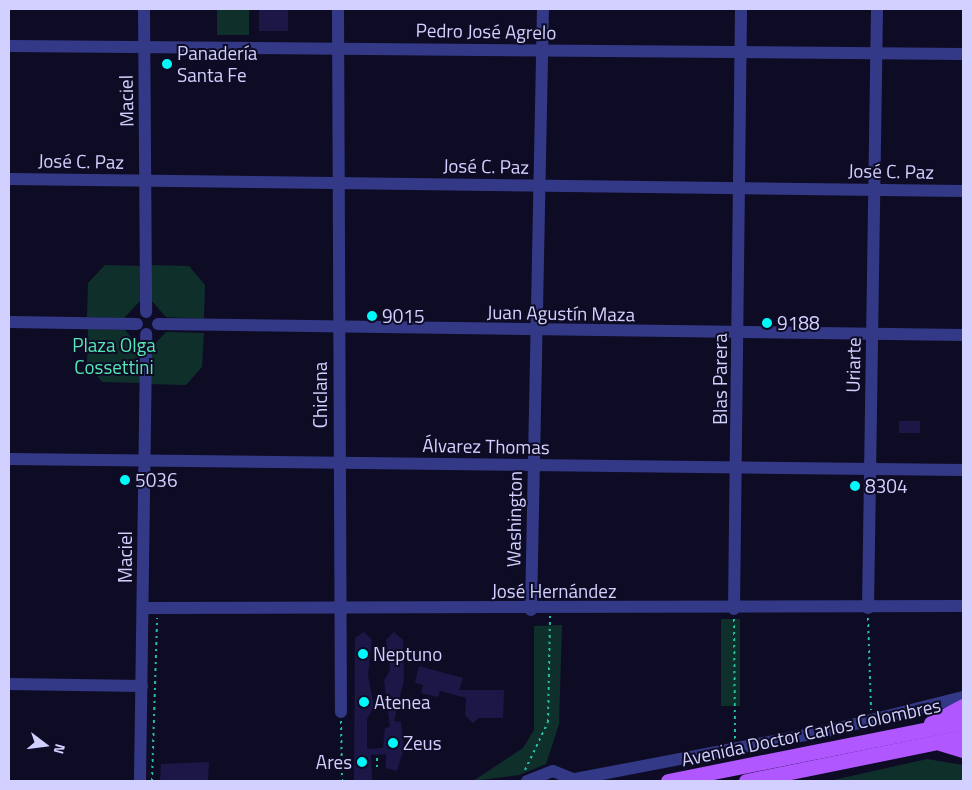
<!DOCTYPE html>
<html>
<head>
<meta charset="utf-8">
<style>
  body { margin:0 }
  #map { position:relative; width:972px; height:790px; overflow:hidden; background:#0e0c25; font-family:"Titillium Web",sans-serif }
  div>[style] { position:absolute }
  .green>* { inset:0; background:#0f2f2b; transform-origin:0 0 }
  .building>* { inset:0; background:#1c1747; transform-origin:0 0 }
  .path>* { height:2px; margin-top:-1px; transform-origin:0; background:repeating-linear-gradient(90deg,#25bea6 0 2.5px,transparent 0 6.5px) }
  .minor>* { height:12px; margin:-6px; padding:0 6px; transform-origin:6px; border-radius:6px; background:#343987 }
  .major>* { height:15px; margin:-7.5px; padding:0 7.5px; transform-origin:7.5px; border-radius:7.5px; background:#b057ff }
  .dots>* { width:14px; height:14px; translate:-50% -50%; box-sizing:border-box; border:2px solid #0e0c25; border-radius:50% }
  span { translate:-50% -50%; white-space:nowrap; text-align:center; line-height:1.15; -webkit-text-stroke:4px #0e0c25; paint-order:stroke }
  .street-label { font-size:19px; color:#d1d0ff }
  .poi-label { font-size:19px; color:#d1d0ff }
  .left { translate:0 -50%; text-align:left }
  .right { translate:-100% -50%; text-align:right }
  .park-label { font-size:19px; color:#53e8b5 }
  .frame { position:absolute; inset:0; border:10px solid #d1d0ff; pointer-events:none }
  .north { position:absolute; left:20px; top:720px; width:50px; height:50px; -webkit-text-stroke:4px #0e0c25; paint-order:stroke; rotate:105deg; font-size:14px; font-weight:700; line-height:20px; text-align:center; color:#d1d0ff }
  .north::after { content:''; display:block; margin:auto; width:18px; height:22px; background:#d1d0ff; clip-path:polygon(50% 0,100% 100%,50% 72%,0 100%) }
</style>
</head>
<body>
<div id="map">
  <div class="green">
    <i style="left:217px;top:9px;width:32px;height:26px"></i>
    <i style="clip-path:polygon(105px 265px,142px 266px,141px 300px,124px 318px,87px 317px,88px 283px)"></i>
    <i style="clip-path:polygon(152px 265px,189px 266px,205px 285px,204px 319px,166px 317px,150px 299px)"></i>
    <i style="clip-path:polygon(88px 329px,125px 330px,141px 349px,140px 383px,102px 382px,87px 363px)"></i>
    <i style="clip-path:polygon(166px 332px,204px 333px,202px 367px,186px 385px,148px 384px,149px 350px)"></i>
    <i style="left:721px;top:619px;width:19px;height:87px"></i>
    <i style="clip-path:polygon(562px 625px,559px 724px,546px 764px,519px 775px,473px 781px,523px 748px,534px 730px,534px 626px)"></i>
    <i style="clip-path:polygon(927px 759px,963px 765px,963px 781px,829px 781px)"></i>
  </div>
  <div class="building">
    <i style="left:259px;top:9px;width:29px;height:22px"></i>
    <i style="left:899px;top:421px;width:21px;height:12px"></i>
    <i style="clip-path:polygon(364px 632px,372px 640px,368px 675px,374px 707px,367px 719px,367px 749px,383px 748px,385px 728px,390px 727px,384px 681px,390px 670px,386px 640px,394px 632px,403px 640px,404px 680px,394px 721px,401px 722px,404px 748px,397px 771px,386px 768px,386px 754px,371px 755px,372px 781px,354px 781px,355px 638px)"></i>
    <i style="clip-path:polygon(419px 666px,463px 678px,459px 690px,504px 690px,503px 718px,479px 718px,473px 723px,465px 715px,466px 698px,440px 691px,438px 697px,421px 693px,423px 685px,415px 683px)"></i>
    <i style="clip-path:polygon(209px 762px,208px 781px,160px 781px,161px 764px)"></i>
  </div>
  <div class="path">
    <i style="left:868px;top:618px;width:92px;rotate:88.1deg"></i>
    <i style="left:734px;top:619px;width:120px;rotate:89.5deg"></i>
    <i style="left:341px;top:721px;width:60px;rotate:89deg"></i>
    <i style="left:377px;top:767px;width:13px;rotate:-90deg"></i>
    <i style="left:525px;top:770px;width:53px;rotate:-64.4deg"></i>
    <i style="left:548px;top:722px;width:106px;rotate:-88.9deg"></i>
    <i style="left:152px;top:781px;width:163px;rotate:-88.2deg"></i>
  </div>
  <div class="minor">
    <i style="left:144px;top:9px;width:303px;rotate:89.6deg"></i>
    <i style="left:338px;top:9px;width:703px;rotate:89.76deg"></i>
    <i style="left:9px;top:46px;width:954px;rotate:0.48deg"></i>
    <i style="left:9px;top:179px;width:954px;rotate:0.72deg"></i>
    <i style="left:9px;top:322px;width:128px;rotate:0.9deg"></i>
    <i style="left:158px;top:324px;width:805px;rotate:0.78deg"></i>
    <i style="left:9px;top:459px;width:954px;rotate:0.66deg"></i>
    <i style="left:144px;top:608px;width:819px;rotate:-0.14deg"></i>
    <i style="left:868px;top:608px;width:599px;rotate:-89.14deg"></i>
    <i style="left:734px;top:609px;width:600px;rotate:-89.33deg"></i>
    <i style="left:531px;top:610px;width:601px;rotate:-88.86deg"></i>
    <i style="left:9px;top:684px;width:133px;rotate:0.9deg"></i>
    <i style="left:575px;top:779px;width:261px;rotate:-10.8deg"></i>
    <i style="left:831px;top:730px;width:136px;rotate:-14deg"></i>
    <i style="left:140px;top:781px;width:447px;rotate:-89.2deg"></i>
    <i style="left:527px;top:781px;width:28px;rotate:-21deg"></i>
    <i style="left:553px;top:771px;width:27px;rotate:22deg"></i>
  </div>
  <div class="major">
    <i style="left:931px;top:723px;width:36px;rotate:-28deg"></i>
    <i style="left:940px;top:743px;width:24px;rotate:17deg"></i>
    <i style="left:668px;top:781px;width:301px;rotate:-11.3deg"></i>
    <i style="left:746px;top:781px;width:221px;rotate:-11.5deg"></i>
  </div>
  <div class="dots">
    <i style="left:167px;top:64px;background:#00fafb"></i>
    <i style="left:372px;top:316px;background:#00fafb"></i>
    <i style="left:767px;top:323px;background:#00fafb"></i>
    <i style="left:125px;top:480px;background:#00fafb"></i>
    <i style="left:855px;top:486px;background:#00fafb"></i>
    <i style="left:363px;top:654px;background:#00fafb"></i>
    <i style="left:364px;top:702px;background:#00fafb"></i>
    <i style="left:393px;top:743px;background:#00fafb"></i>
    <i style="left:362px;top:762px;background:#00fafb"></i>
  </div>
  <div class="street-label">
    <span style="left:486px;top:31px;rotate:1deg">Pedro José Agrelo</span>
    <span style="left:126px;top:101px;rotate:-91deg">Maciel</span>
    <span style="left:81px;top:161px;rotate:1deg">José C. Paz</span>
    <span style="left:486px;top:166px;rotate:1deg">José C. Paz</span>
    <span style="left:891px;top:171px;rotate:1deg">José C. Paz</span>
    <span style="left:561px;top:313px;rotate:1deg">Juan Agustín Maza</span>
    <span style="left:853px;top:365px;rotate:-89deg">Uriarte</span>
    <span style="left:720px;top:379px;rotate:-90deg">Blas Parera</span>
    <span style="left:320px;top:395px;rotate:-90deg">Chiclana</span>
    <span style="left:486px;top:446px;rotate:1deg">Álvarez Thomas</span>
    <span style="left:514px;top:519px;rotate:-89deg">Washington</span>
    <span style="left:125px;top:557px;rotate:-90deg">Maciel</span>
    <span style="left:554px;top:591px">José Hernández</span>
    <span style="left:811px;top:732px;rotate:-12deg">Avenida Doctor Carlos Colombres</span>
  </div>
  <div class="poi-label">
    <span class="left" style="left:177px;top:64px">Panadería<br>Santa Fe</span>
    <span class="left" style="left:382px;top:316px">9015</span>
    <span class="left" style="left:777px;top:323px">9188</span>
    <span class="left" style="left:135px;top:480px">5036</span>
    <span class="left" style="left:865px;top:486px">8304</span>
    <span class="left" style="left:373px;top:654px">Neptuno</span>
    <span class="left" style="left:374px;top:702px">Atenea</span>
    <span class="left" style="left:403px;top:743px">Zeus</span>
    <span class="right" style="left:352px;top:762px">Ares</span>
  </div>
  <div class="park-label">
    <span style="left:114px;top:356px">Plaza Olga<br>Cossettini</span>
  </div>
  <div class="frame"></div>
  <div class="north">N</div>
</div>
</body>
</html>
